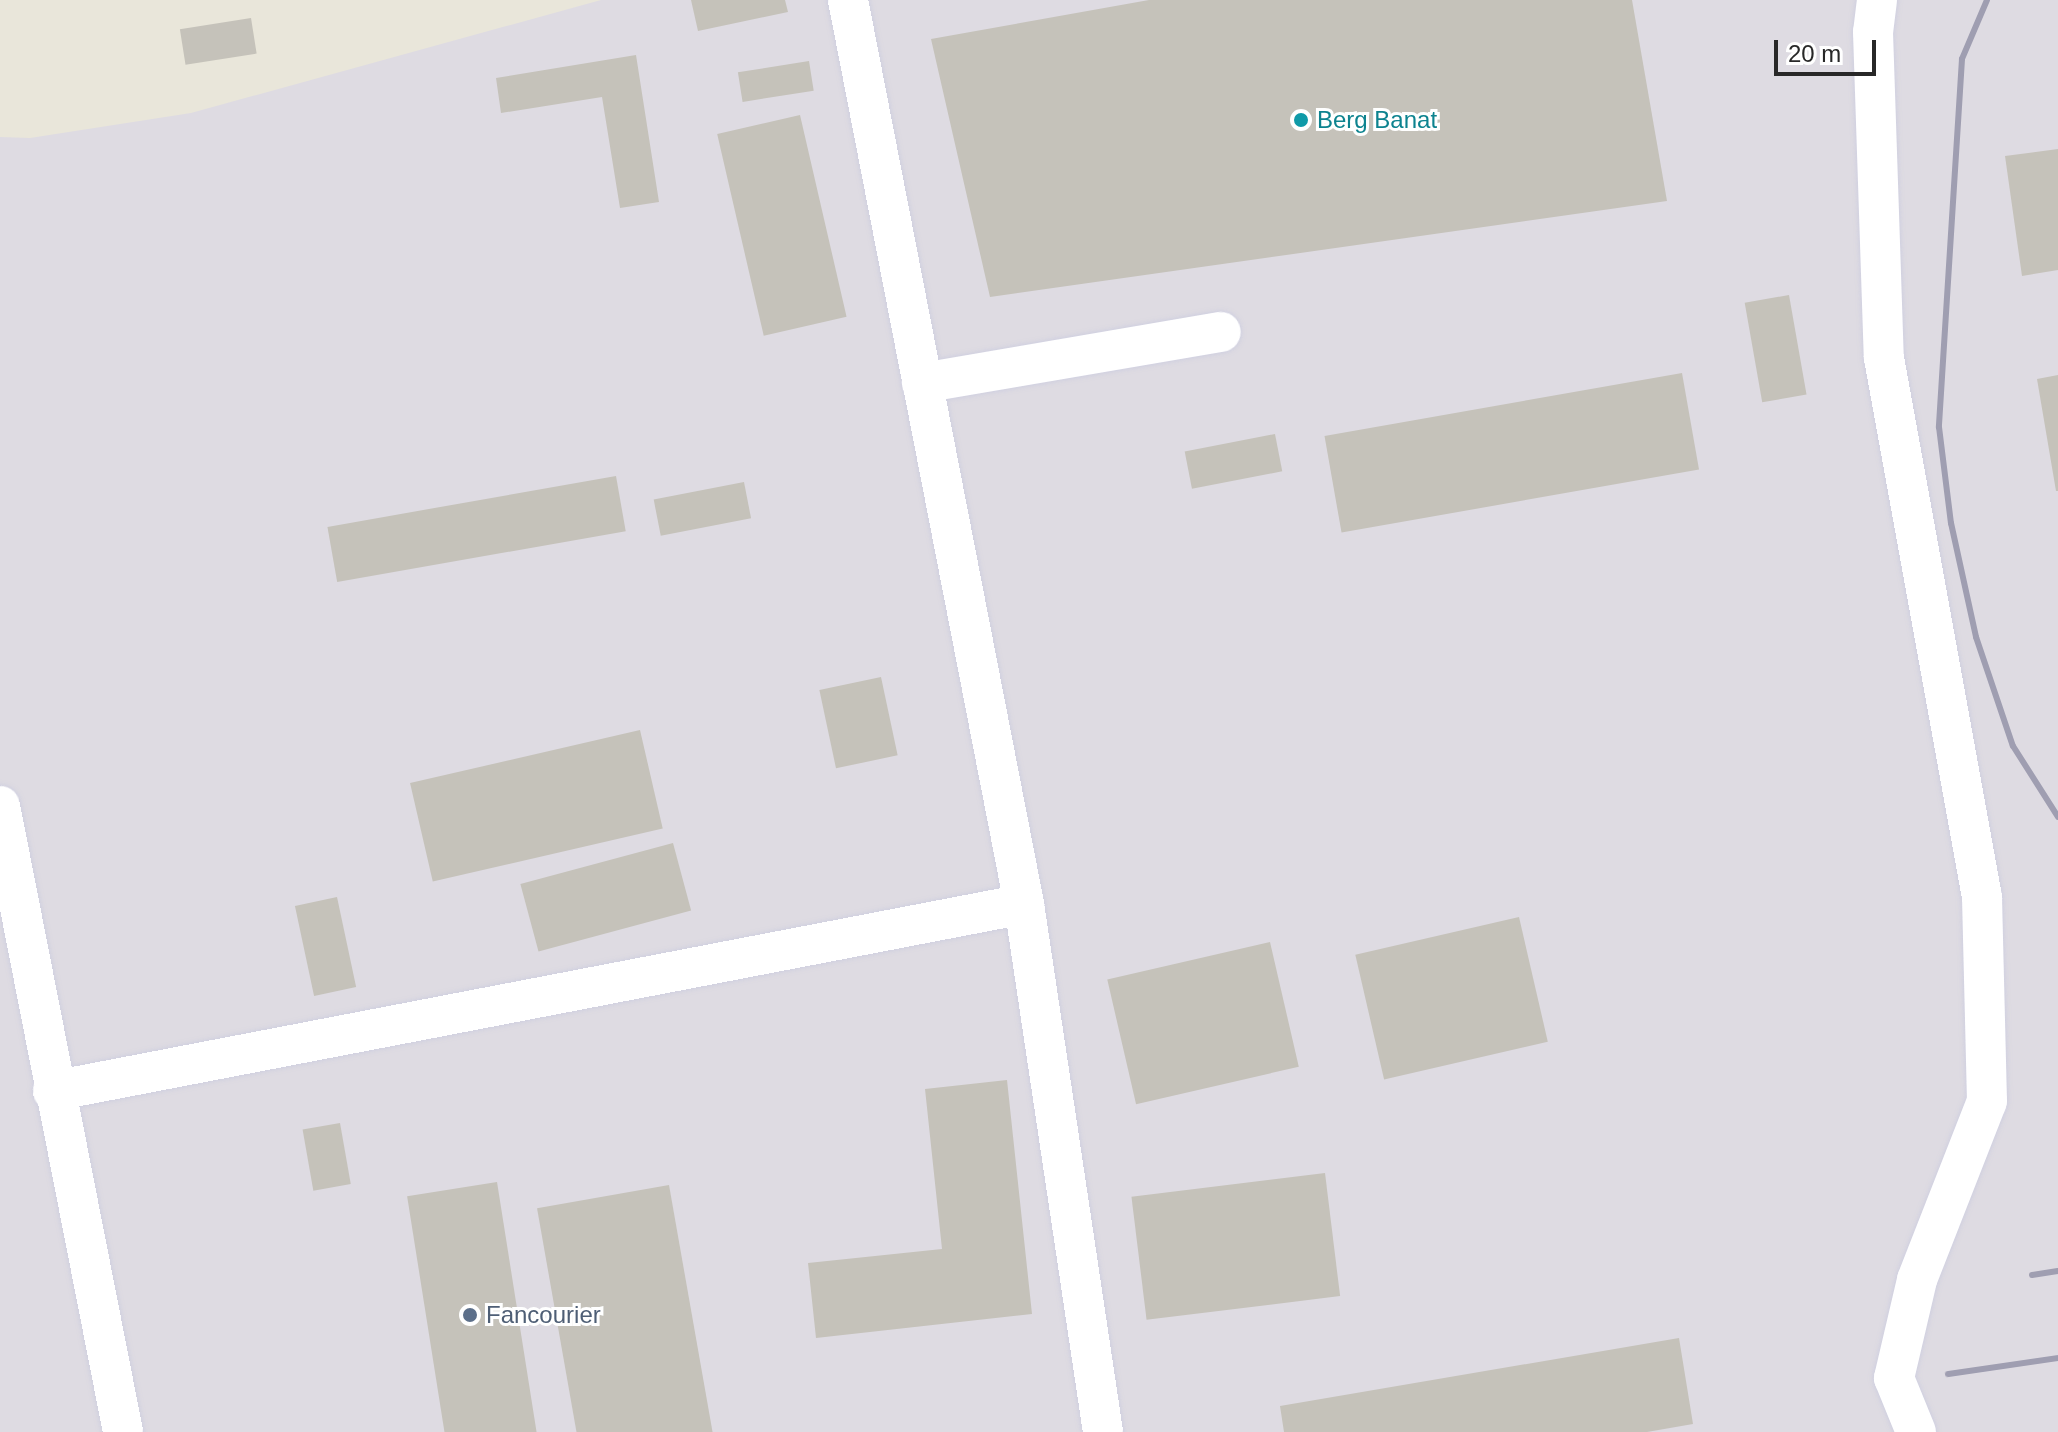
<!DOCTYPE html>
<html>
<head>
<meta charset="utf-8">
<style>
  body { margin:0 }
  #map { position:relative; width:2058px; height:1432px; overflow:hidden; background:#e9e6da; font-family:Arial,sans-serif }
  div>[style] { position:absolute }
  .industrial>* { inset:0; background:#dedbe2 }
  .building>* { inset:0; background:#c5c2ba; transform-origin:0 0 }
  .roads { filter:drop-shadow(0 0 2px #d0d0e0) drop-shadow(0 0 2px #d0d0e0) }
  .minor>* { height:40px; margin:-20px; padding:0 20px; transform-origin:20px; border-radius:20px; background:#fff }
  .rail>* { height:6px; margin:-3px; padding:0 3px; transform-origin:3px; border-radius:3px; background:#9f9eb1 }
  .dots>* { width:22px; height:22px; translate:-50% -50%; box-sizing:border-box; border:4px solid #fff; border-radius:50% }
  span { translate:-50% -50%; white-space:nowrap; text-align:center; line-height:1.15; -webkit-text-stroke:6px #fff; paint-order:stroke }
  .culture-label { font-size:24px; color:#0d838f }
  .left { translate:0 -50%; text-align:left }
  .service-label { font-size:24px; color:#4e5e75 }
  .scale { position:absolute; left:1774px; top:40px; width:102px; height:36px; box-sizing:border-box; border:4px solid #282828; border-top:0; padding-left:10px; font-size:24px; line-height:28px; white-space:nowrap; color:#282828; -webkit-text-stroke:6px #fff; paint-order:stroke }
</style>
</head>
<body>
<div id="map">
  <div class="industrial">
    <i style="clip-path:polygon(601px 0,2058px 0,2058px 1432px,0 1432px,0 137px,30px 138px,191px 113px)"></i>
  </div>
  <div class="building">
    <i style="clip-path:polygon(691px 0,785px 0,788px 12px,698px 31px)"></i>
    <i style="clip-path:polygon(1149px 0,1632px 0,1667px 201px,990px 297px,931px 39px)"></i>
    <i style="left:251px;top:18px;width:36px;height:72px;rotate:81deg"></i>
    <i style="clip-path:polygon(636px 55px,659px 202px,620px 208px,602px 97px,501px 113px,496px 78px)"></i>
    <i style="left:809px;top:61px;width:30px;height:72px;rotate:81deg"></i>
    <i style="left:800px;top:115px;width:207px;height:85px;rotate:77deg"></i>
    <i style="clip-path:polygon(2058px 149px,2058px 270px,2022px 276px,2005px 156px)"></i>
    <i style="left:1789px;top:295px;width:101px;height:45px;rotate:80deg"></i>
    <i style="left:1682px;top:373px;width:98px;height:363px;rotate:80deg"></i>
    <i style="clip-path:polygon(2058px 375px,2058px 491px,2056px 491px,2037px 379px)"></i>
    <i style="left:1275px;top:434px;width:38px;height:92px;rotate:79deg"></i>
    <i style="left:616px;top:476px;width:56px;height:293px;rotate:80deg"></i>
    <i style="left:744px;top:482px;width:37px;height:92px;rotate:79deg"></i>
    <i style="left:881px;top:677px;width:80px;height:63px;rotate:78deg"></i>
    <i style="left:640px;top:730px;width:101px;height:236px;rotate:77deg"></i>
    <i style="left:673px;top:843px;width:70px;height:158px;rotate:75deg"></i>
    <i style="left:337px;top:897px;width:92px;height:43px;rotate:78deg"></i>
    <i style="left:1519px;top:917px;width:128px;height:168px;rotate:77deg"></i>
    <i style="left:1270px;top:942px;width:128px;height:167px;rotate:77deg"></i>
    <i style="clip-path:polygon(1007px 1080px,1032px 1314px,816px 1338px,808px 1263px,942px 1249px,925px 1089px)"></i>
    <i style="left:340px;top:1123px;width:62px;height:38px;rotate:80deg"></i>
    <i style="left:1325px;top:1173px;width:124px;height:195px;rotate:83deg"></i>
    <i style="left:497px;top:1182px;width:253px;height:91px;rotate:81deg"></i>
    <i style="left:669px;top:1185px;width:251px;height:134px;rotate:80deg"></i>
    <i style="clip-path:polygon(1679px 1338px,1693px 1424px,1647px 1432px,1284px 1432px,1280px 1406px)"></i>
  </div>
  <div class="roads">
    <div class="minor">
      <i style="left:848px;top:0;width:921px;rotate:78.98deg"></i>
      <i style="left:1024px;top:904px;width:534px;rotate:81.49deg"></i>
      <i style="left:1877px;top:0;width:32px;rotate:97deg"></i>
      <i style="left:1873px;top:32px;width:326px;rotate:88.1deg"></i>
      <i style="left:1884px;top:358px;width:548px;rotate:79.7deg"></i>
      <i style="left:1982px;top:897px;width:204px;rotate:88.6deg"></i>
      <i style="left:1987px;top:1101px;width:192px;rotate:111.4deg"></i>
      <i style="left:1917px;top:1280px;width:101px;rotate:103.2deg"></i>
      <i style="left:1894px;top:1378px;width:58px;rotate:67.8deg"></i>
      <i style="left:922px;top:383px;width:303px;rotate:-9.7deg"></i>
      <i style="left:0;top:806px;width:638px;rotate:78.88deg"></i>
      <i style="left:53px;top:1091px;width:989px;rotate:-10.9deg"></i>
    </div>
  </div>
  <div class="rail">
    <i style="left:1987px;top:0;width:64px;rotate:113deg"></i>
    <i style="left:1962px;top:59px;width:369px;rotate:93.6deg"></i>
    <i style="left:1939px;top:427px;width:97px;rotate:82.9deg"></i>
    <i style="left:1951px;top:523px;width:117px;rotate:77.6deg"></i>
    <i style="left:1976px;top:637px;width:115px;rotate:71.3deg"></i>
    <i style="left:2013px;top:746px;width:84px;rotate:57.6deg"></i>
    <i style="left:2032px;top:1275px;width:26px;rotate:-9deg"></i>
    <i style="left:1948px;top:1374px;width:111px;rotate:-8.3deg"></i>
  </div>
  <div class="dots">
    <i style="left:1301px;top:120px;background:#0f9aa8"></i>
    <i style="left:470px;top:1315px;background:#5c6f8a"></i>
  </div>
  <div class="culture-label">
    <span class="left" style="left:1317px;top:120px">Berg Banat</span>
  </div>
  <div class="service-label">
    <span class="left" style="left:486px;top:1315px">Fancourier</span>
  </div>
  <div class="scale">20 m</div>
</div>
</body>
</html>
